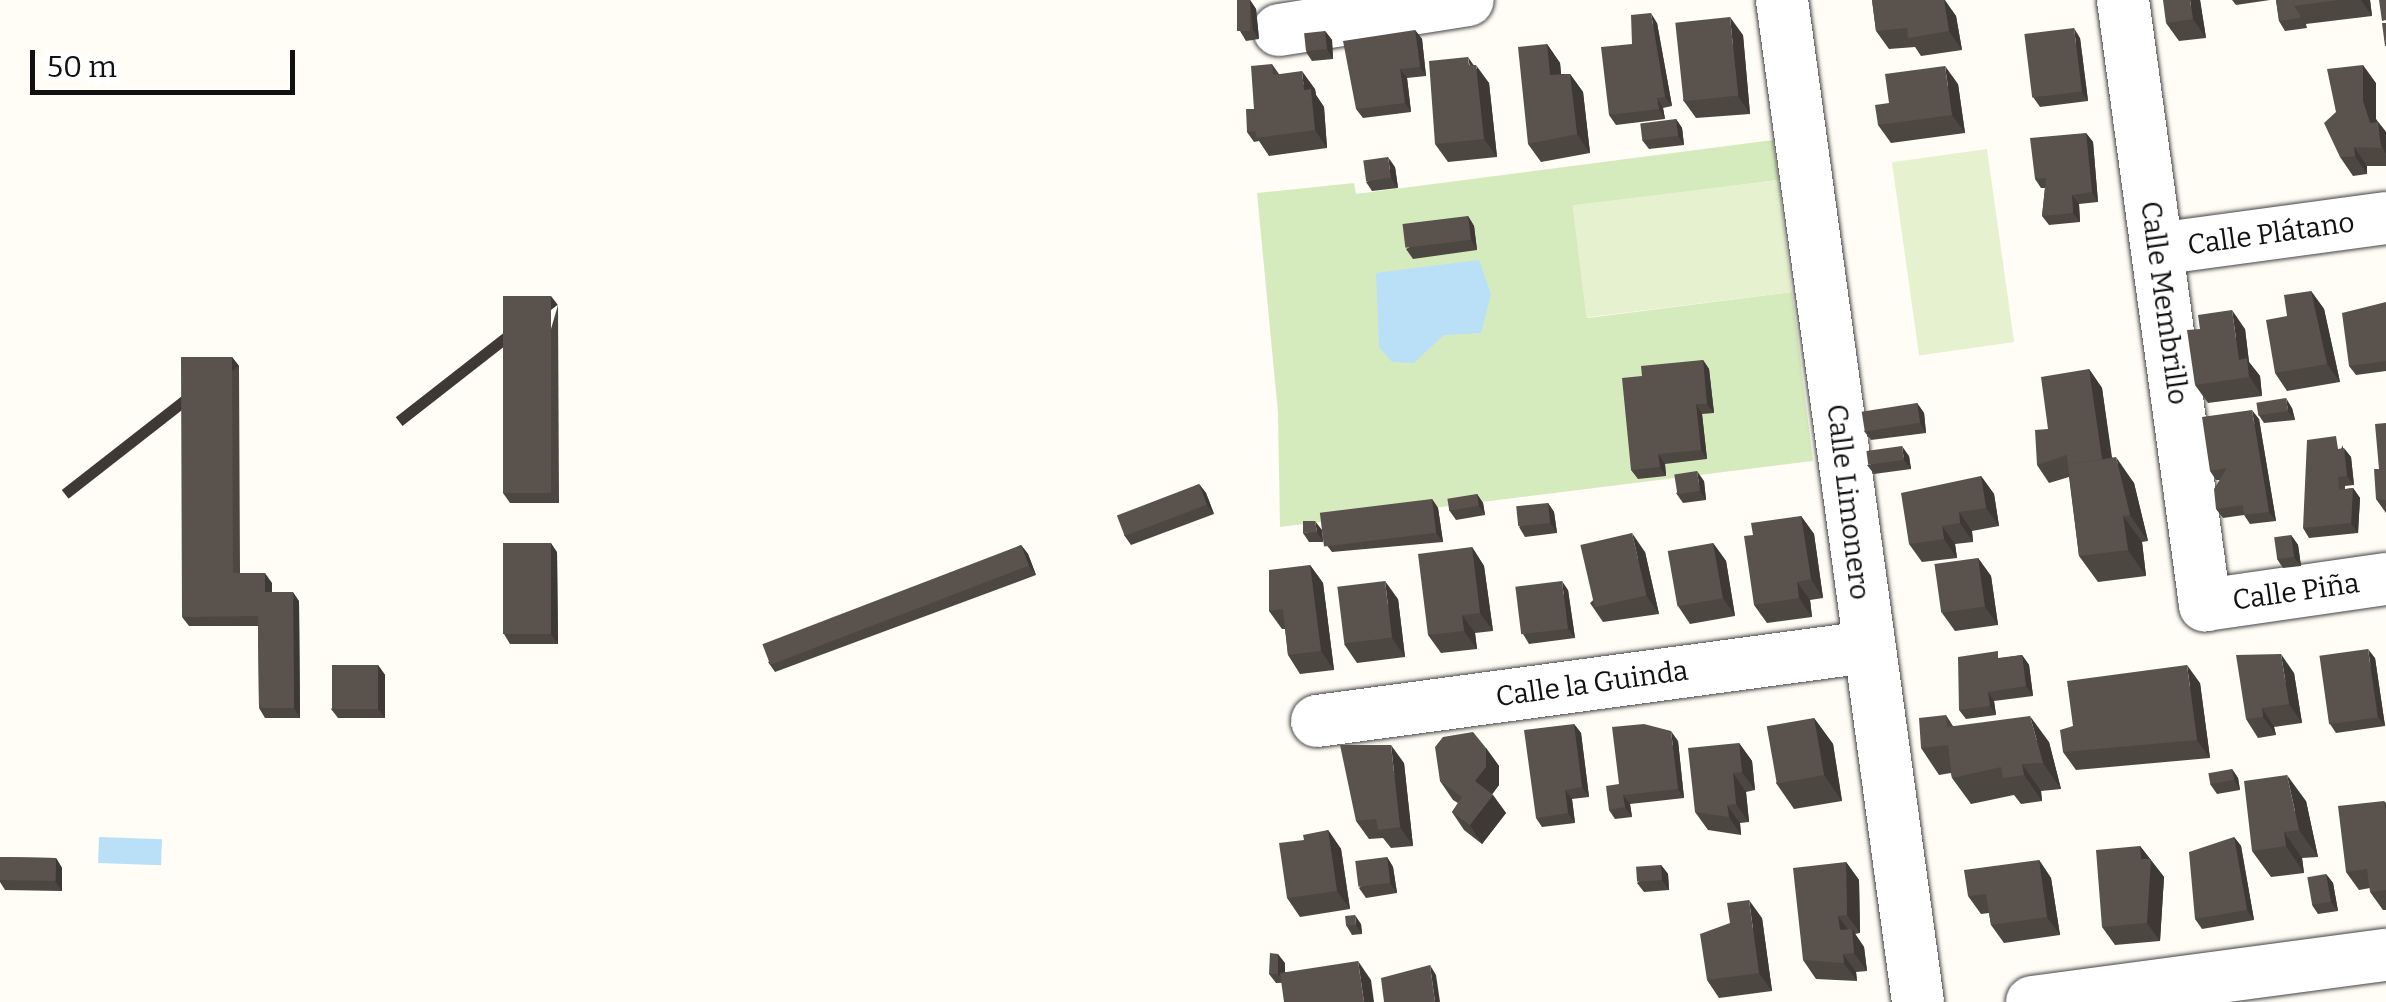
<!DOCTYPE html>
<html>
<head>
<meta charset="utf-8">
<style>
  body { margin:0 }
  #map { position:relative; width:2386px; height:1002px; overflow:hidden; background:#fffdf5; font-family:Bitter,serif }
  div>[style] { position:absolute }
  .green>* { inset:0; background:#d5ebbd }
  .pitch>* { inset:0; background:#e6f2cf; transform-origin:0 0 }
  .water>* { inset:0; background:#b9e0f7; transform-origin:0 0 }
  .roads { filter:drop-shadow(0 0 2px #444) drop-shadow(0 0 2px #444) }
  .minor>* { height:52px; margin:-26px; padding:0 26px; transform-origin:26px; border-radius:26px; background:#fff }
  .wall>* { inset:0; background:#4d4742 }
  .shaded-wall>* { inset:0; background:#3f3936; transform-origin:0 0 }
  .building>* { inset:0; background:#5a524d; transform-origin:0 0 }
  span { translate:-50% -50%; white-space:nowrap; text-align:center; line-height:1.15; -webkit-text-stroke:10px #fff; paint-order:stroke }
  .street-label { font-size:28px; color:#111 }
  .scale { position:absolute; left:30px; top:50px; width:265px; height:45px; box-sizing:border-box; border:5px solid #111; border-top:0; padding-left:12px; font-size:30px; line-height:35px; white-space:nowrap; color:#111; -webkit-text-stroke:8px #fff; paint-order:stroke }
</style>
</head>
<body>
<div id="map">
  <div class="green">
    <i style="clip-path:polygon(1773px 140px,1778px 180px,1573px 207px,1588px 318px,1792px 292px,1813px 461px,1280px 527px,1278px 413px,1257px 193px,1354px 183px,1356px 194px)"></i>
  </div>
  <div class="pitch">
    <i style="left:1987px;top:149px;width:195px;height:96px;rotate:82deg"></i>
    <i style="left:1778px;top:180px;width:113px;height:207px;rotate:83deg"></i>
  </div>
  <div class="water">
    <i style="clip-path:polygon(1479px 260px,1491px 294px,1481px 333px,1444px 335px,1414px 363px,1392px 362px,1379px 347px,1376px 273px)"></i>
    <i style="left:99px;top:837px;width:63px;height:26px;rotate:2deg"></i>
  </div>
  <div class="roads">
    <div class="minor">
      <i style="left:1782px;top:0;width:1011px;rotate:82.27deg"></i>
      <i style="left:2123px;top:0;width:611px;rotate:82.28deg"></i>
      <i style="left:2205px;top:605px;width:183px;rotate:-8.2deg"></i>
      <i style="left:1279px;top:30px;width:191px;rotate:-9deg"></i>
      <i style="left:2157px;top:249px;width:231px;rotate:-7.7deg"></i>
      <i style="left:1317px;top:721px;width:555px;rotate:-7.66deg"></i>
      <i style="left:2032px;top:1002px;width:357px;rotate:-7.6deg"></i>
    </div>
  </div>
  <div class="wall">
    <i style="clip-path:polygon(1250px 0,1256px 9px,1259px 39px,1246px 41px,1240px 31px)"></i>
    <i style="clip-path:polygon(1872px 0,1945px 0,1956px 16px,1962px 50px,1921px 56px,1915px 47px,1889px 49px,1876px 31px)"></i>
    <i style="clip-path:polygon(2200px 0,2206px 38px,2179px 41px,2166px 23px)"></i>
    <i style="clip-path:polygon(2232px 0,2270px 0,2236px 5px)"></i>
    <i style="clip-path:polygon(2276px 0,2370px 0,2372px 16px,2306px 24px,2307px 28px,2285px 31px,2279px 21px)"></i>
    <i style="clip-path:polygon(1657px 23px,1672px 106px,1663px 108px,1665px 119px,1616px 125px,1609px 115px,1632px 44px)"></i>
    <i style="clip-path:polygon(1415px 30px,1422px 39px,1426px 76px,1407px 78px,1411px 112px,1363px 118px,1356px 109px)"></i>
    <i style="clip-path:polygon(1325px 31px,1332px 40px,1333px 59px,1312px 61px,1306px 52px)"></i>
    <i style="clip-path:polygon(1743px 35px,1750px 114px,1696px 118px,1683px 100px)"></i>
    <i style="clip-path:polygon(2080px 38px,2088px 101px,2040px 107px,2033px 97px)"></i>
    <i style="clip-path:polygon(1547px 44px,1560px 63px,1561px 74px,1570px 74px,1583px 92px,1590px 153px,1541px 162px,1528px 144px)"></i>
    <i style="clip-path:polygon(1272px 64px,1279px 74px,1315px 89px,1316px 95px,1324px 107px,1327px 148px,1269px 156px,1259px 141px,1254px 142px,1247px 132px,1254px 109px)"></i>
    <i style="clip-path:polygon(1473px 65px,1489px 83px,1497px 157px,1448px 162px,1435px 144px)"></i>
    <i style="clip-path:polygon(2376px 83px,2376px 119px,2386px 132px,2386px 166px,2367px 166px,2367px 174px,2353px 176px,2340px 157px,2336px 112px)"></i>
    <i style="clip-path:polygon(1958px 84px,1965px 133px,1891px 143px,1878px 125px,1889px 103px)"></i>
    <i style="clip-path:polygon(1676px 119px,1682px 128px,1684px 145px,1649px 149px,1642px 140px)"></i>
    <i style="clip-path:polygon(2086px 133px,2093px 142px,2098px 202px,2079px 204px,2080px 222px,2049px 225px,2042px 216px,2045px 188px,2041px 188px,2035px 179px)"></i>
    <i style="clip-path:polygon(1395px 167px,1398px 188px,1372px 191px,1366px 182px)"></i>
    <i style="clip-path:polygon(1468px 216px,1474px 226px,1477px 250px,1413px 259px,1406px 249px)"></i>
    <i style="clip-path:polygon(2311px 291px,2324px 309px,2340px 382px,2287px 391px,2275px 373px,2287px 316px)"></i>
    <i style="clip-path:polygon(2386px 302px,2386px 371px,2356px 375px,2349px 366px)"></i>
    <i style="clip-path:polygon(558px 305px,559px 503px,510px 503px,503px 493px)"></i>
    <i style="clip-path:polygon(2245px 329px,2249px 362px,2260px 376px,2262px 396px,2208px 403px,2195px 385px)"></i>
    <i style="clip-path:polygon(232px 357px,239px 366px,240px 573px,272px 583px,272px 592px,299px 601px,300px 718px,265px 718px,259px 708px,258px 626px,189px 626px,182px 617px)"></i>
    <i style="clip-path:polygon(1703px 360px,1709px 369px,1714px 413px,1702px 414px,1707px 459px,1665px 464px,1666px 476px,1638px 479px,1631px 470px,1642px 376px)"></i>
    <i style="clip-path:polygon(2089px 369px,2102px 388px,2112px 457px,2134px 483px,2148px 541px,2142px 542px,2146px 576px,2098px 582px,2079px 556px,2069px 477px,2049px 483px,2037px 465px,2048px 429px)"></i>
    <i style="clip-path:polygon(1917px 403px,1924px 413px,1926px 433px,1871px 440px,1864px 431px)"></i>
    <i style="clip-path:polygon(2292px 408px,2295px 420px,2264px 423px,2258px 414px)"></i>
    <i style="clip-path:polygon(2259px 419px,2276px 521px,2250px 524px,2244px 515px,2223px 518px,2216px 509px,2220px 480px,2216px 480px,2210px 471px)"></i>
    <i style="clip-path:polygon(2386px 423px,2386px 513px,2376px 499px)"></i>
    <i style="clip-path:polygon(2343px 445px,2343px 448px,2351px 457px,2354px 485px,2345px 486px,2345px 489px,2353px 488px,2360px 498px,2358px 533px,2309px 538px,2303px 528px)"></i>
    <i style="clip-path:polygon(1909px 456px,1911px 469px,1874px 474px,1867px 465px)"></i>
    <i style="clip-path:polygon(1981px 476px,1994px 494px,1999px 526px,1972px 531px,1973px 542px,1955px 544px,1957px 558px,1922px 562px,1909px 544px)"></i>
    <i style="clip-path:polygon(1704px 481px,1706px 500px,1683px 503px,1676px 493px)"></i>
    <i style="clip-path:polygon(1199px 484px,1206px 493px,1214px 514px,1131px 545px,1124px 535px)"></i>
    <i style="clip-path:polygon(1477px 494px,1483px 503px,1485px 515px,1456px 520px,1449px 510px)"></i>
    <i style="clip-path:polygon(1432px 499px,1438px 508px,1443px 542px,1332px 552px,1325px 543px)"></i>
    <i style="clip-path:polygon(1548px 503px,1554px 512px,1557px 533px,1525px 537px,1519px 527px)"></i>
    <i style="clip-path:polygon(1801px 516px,1814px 534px,1823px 598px,1810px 600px,1812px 617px,1767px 623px,1754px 605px,1753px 535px)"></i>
    <i style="clip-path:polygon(1322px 530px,1323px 542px,1309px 542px,1303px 533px)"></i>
    <i style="clip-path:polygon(2291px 535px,2298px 545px,2301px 566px,2283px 568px,2277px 559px)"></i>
    <i style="clip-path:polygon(1713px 543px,1726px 561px,1735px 616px,1690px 624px,1678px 606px)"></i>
    <i style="clip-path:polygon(1021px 545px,1028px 554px,1036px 575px,775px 672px,768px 662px)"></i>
    <i style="clip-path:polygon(1472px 547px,1484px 566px,1493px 631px,1475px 633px,1477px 649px,1441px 653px,1428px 635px)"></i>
    <i style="clip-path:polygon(557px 552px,558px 644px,510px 644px,504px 634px)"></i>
    <i style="clip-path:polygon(1645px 552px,1659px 614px,1603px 622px,1590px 603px)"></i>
    <i style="clip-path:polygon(1978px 558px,1991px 576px,1998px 625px,1955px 631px,1942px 613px)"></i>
    <i style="clip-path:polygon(1310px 565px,1323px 583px,1334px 670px,1300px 674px,1288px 655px,1285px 629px,1282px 629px,1269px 611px)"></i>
    <i style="clip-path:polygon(1568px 590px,1575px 638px,1529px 644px,1523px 634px)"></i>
    <i style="clip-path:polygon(1398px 599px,1405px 657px,1357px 663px,1344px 644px)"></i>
    <i style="clip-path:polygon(2022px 655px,2029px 665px,2033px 696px,1994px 701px,1996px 715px,1966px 719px,1959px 710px,2002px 658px)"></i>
    <i style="clip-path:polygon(2375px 658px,2385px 726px,2336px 733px,2330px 724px)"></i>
    <i style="clip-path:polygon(378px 665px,385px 675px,385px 718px,338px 718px,331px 709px)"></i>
    <i style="clip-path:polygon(2294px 673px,2302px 723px,2274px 727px,2276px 735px,2258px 738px,2246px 719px)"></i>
    <i style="clip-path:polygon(2200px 683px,2210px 758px,2076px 770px,2063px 752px,2073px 726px)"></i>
    <i style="clip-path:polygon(1946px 715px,1953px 726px,2049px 742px,2061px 789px,2041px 791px,2042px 801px,2021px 804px,2014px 795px,1971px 804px,1952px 778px,1951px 773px,1939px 775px,1921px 748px)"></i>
    <i style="clip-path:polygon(1814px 718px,1833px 744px,1842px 801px,1794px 809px,1776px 783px)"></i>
    <i style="clip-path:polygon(1574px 724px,1581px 733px,1589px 797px,1572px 799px,1575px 823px,1542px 827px,1536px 818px)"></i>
    <i style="clip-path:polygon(1678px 741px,1684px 798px,1630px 804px,1632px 817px,1615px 819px,1609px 810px,1619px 784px)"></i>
    <i style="clip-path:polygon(1739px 743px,1752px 761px,1755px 790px,1746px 792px,1749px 822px,1740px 823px,1741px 835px,1708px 830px,1695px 812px)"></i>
    <i style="clip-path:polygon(1486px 748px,1499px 766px,1499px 785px,1492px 794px,1506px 813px,1482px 844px,1464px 830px,1452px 812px,1458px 803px,1453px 800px,1440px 781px)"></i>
    <i style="clip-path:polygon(1404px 763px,1413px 846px,1391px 848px,1383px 838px,1369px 839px,1356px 821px)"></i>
    <i style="clip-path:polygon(2232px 769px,2238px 778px,2240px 790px,2217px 794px,2210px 784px)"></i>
    <i style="clip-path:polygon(2306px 801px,2318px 857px,2302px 858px,2304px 873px,2271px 877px,2252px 851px)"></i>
    <i style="clip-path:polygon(2384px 801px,2386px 803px,2386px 910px,2383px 910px,2370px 892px,2370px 888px,2359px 890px,2346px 872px)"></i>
    <i style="clip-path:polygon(1328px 830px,1341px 849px,1350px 909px,1300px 917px,1287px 898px,1304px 840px)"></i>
    <i style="clip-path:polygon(2234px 837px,2241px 846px,2254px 920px,2202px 929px,2195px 919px)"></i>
    <i style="clip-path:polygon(2140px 846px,2164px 877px,2160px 941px,2115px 945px,2102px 927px)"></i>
    <i style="clip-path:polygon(0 857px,56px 858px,62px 868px,62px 891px,5px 890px,0 882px)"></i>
    <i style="clip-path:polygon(1387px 857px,1393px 867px,1397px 893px,1366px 898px,1359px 888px)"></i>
    <i style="clip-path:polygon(2039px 860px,2051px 878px,2060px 935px,2004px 943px,1991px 925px,1989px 913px,1981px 914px,1968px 896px)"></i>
    <i style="clip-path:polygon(1846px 862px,1859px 880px,1860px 933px,1855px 934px,1864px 947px,1867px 971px,1856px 972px,1857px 981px,1816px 979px,1803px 960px)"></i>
    <i style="clip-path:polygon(1661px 865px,1668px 874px,1669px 890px,1644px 892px,1637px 883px)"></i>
    <i style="clip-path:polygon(2326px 874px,2333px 883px,2338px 911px,2318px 914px,2312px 905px)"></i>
    <i style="clip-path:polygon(1762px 918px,1772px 991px,1719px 998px,1707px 980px)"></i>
    <i style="clip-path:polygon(1361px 924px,1362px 934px,1352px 935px,1346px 925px)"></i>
    <i style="clip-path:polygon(1285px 963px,1285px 972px,1371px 980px,1276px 983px,1269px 974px)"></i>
  </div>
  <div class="shaded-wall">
    <i style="clip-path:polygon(1250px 0,1256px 9px,1259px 39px,1253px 30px)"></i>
    <i style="clip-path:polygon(1944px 0,1956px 16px,1962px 50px,1949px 31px)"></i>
    <i style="clip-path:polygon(2190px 0,2200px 0,2206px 38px,2193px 19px)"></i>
    <i style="clip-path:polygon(2361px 0,2370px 0,2372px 16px)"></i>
    <i style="clip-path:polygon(1651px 13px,1657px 23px,1672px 106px,1665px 97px)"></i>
    <i style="clip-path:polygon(1730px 17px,1743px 35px,1750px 114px,1738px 96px)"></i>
    <i style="clip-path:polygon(2074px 28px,2080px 38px,2088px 101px,2082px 92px)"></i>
    <i style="clip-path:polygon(1415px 30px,1422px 39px,1426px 76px,1420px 67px)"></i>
    <i style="clip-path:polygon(1325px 31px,1332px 40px,1333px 59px,1327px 49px)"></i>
    <i style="clip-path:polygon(1547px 44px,1560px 63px,1563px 94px,1550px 75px)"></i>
    <i style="clip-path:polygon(1468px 57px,1477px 70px,1476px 65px,1489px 83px,1497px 157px,1484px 139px)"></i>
    <i style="clip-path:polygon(2363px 65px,2376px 83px,2376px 119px,2379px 131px,2378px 122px,2386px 132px,2386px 154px,2370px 123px,2363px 101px)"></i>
    <i style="clip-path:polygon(1945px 66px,1958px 84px,1965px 133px,1952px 115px)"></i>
    <i style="clip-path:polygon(1400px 69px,1407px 78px,1411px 112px,1405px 103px)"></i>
    <i style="clip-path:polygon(1302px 71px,1315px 89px,1316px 95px,1324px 107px,1327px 148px,1315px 130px,1304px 90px)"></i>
    <i style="clip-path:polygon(1570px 74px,1583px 92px,1590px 153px,1577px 134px)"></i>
    <i style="clip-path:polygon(1657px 98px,1663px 108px,1665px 119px,1659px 109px)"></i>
    <i style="clip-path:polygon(1676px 119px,1682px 128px,1684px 145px,1678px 136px)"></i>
    <i style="clip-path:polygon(2086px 133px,2093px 142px,2098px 202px,2092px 192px)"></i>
    <i style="clip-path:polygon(2354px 147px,2367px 166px,2367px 174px,2355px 156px)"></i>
    <i style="clip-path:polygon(1388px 157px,1395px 167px,1398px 188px,1391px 178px)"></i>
    <i style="clip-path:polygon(2072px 195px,2079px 204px,2080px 222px,2073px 213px)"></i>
    <i style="clip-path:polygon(1468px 216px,1474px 226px,1477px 250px,1471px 240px)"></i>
    <i style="clip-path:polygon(2311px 291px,2324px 309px,2340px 382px,2327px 364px)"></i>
    <i style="left:551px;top:296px;width:11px;height:197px;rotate:52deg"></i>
    <i style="clip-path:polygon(2232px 310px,2245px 329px,2249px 362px,2260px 376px,2262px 396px,2239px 360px)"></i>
    <i style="left:232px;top:357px;width:11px;height:216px;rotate:52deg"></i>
    <i style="clip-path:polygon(1703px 360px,1709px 369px,1714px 413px,1707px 404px)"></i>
    <i style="clip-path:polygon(2089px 369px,2102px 388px,2115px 484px,2102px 465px)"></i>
    <i style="clip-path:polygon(2286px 398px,2292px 408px,2295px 420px,2288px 411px)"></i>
    <i style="clip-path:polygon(1917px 403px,1924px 413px,1926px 433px,1920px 423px)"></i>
    <i style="clip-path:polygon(1696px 404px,1702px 414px,1707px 459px,1701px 450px)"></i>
    <i style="clip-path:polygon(2252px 410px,2259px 419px,2276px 521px,2269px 512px)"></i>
    <i style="clip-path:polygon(1902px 446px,1909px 456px,1911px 469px,1904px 460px)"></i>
    <i style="clip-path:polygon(2344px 448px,2351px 457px,2354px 485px,2347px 476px)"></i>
    <i style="clip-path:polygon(1658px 454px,1665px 464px,1666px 476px,1660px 467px)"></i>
    <i style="clip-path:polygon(2116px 457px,2134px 483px,2148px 541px,2130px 515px)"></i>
    <i style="clip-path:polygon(1697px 471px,1704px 481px,1706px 500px,1700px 491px)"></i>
    <i style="clip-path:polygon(1981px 476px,1994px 494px,1999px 526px,1986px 508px)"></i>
    <i style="clip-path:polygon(1199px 484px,1206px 493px,1214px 514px,1207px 505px)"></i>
    <i style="clip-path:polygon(2353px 488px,2360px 498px,2358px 533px,2351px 523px)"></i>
    <i style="clip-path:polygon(1477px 494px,1483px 503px,1485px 515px,1479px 506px)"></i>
    <i style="clip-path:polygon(1432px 499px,1438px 508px,1443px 542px,1436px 533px)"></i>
    <i style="clip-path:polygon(1548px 503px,1554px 512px,1557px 533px,1550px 523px)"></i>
    <i style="clip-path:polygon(1959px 512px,1972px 531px,1973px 542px,1960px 523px)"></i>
    <i style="clip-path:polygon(1801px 516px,1814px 534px,1823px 598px,1811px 579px)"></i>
    <i style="clip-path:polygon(2123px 516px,2142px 542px,2146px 576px,2128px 550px)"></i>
    <i style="clip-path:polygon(1315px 521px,1322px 530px,1323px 542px,1317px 532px)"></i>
    <i style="clip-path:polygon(1942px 526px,1955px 544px,1957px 558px,1944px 539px)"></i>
    <i style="clip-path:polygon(1632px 533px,1645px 552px,1659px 614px,1646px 595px)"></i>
    <i style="clip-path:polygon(2291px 535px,2298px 545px,2301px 566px,2294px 557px)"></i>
    <i style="clip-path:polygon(551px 543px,557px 552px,558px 644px,551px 634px)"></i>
    <i style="clip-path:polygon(1713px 543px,1726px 561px,1735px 616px,1723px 598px)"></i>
    <i style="clip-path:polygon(1021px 545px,1028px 554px,1036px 575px,1029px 566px)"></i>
    <i style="clip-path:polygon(1472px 547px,1484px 566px,1493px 631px,1480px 613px)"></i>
    <i style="clip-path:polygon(1978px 558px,1991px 576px,1998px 625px,1985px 607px)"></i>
    <i style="clip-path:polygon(1310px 565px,1323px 583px,1334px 670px,1321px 651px)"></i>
    <i style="clip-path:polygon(265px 573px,272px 583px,272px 602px,265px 592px)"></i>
    <i style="clip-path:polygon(1385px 581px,1398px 599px,1405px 657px,1392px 638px)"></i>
    <i style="clip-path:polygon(1562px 581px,1568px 590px,1575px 638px,1568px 629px)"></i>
    <i style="clip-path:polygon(1797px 582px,1810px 600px,1812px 617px,1799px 598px)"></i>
    <i style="clip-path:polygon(293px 592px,299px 601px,300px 718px,294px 708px)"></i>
    <i style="clip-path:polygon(1462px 615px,1475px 633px,1477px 649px,1464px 631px)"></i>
    <i style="clip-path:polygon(2368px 649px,2375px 658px,2385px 726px,2378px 717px)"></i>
    <i style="clip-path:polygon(2281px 654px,2294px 673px,2302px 723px,2289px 704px)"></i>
    <i style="clip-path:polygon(2022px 655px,2029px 665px,2033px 696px,2026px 686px)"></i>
    <i style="clip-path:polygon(378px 665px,385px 675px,385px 718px,378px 709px)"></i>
    <i style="clip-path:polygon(2187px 665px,2200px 683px,2210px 758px,2197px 740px)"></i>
    <i style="clip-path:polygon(1988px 692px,1994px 701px,1996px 715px,1990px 706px)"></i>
    <i style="clip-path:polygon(2262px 708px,2274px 727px,2276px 735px,2263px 717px)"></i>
    <i style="clip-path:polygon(2030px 716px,2049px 742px,2061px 789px,2043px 763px)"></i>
    <i style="clip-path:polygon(1814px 718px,1833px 744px,1842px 801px,1824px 775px)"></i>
    <i style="clip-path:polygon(1574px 724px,1581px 733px,1589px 797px,1582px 787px)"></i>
    <i style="clip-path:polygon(1671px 731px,1678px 741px,1684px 798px,1678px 789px)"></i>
    <i style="clip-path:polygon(1739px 743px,1752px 761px,1755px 790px,1742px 772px)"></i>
    <i style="clip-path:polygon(1391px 745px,1404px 763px,1413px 846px,1400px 827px)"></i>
    <i style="clip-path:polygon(1486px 748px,1499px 766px,1499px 785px,1488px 800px,1475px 781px)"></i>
    <i style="clip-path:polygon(2022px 764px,2041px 791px,2042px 801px,2024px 775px)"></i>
    <i style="clip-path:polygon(2232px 769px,2238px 778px,2240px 790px,2234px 780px)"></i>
    <i style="clip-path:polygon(1733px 773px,1746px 792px,1749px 822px,1736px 804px)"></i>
    <i style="clip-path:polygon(2287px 775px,2306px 801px,2318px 857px,2299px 830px)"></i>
    <i style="clip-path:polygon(1565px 790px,1572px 799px,1575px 823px,1568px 813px)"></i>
    <i style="clip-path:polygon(1493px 795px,1506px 813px,1482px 844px,1470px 825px)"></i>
    <i style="clip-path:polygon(1623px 795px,1630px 804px,1632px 817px,1625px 807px)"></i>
    <i style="clip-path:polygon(1727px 805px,1740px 823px,1741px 835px,1729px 817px)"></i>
    <i style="clip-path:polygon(1328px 830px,1341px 849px,1350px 909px,1337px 891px)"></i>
    <i style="clip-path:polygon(2284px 832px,2302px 858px,2304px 873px,2286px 846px)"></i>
    <i style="clip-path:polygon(2234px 837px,2241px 846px,2254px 920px,2247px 910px)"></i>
    <i style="clip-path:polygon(2140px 846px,2164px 877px,2160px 941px,2147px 923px)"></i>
    <i style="clip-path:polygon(1387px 857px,1393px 867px,1397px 893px,1390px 883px)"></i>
    <i style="clip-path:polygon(56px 858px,62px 868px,62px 891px,55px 881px)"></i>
    <i style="clip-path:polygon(2039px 860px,2051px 878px,2060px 935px,2047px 917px)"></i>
    <i style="clip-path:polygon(1846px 862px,1859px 880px,1860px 933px,1847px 915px)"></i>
    <i style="clip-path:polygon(1661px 865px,1668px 874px,1669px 890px,1662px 880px)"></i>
    <i style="clip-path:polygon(2326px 874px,2333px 883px,2338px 911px,2331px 902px)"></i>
    <i style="clip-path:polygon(1749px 900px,1762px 918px,1772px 991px,1759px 973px)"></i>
    <i style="clip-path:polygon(1355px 915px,1361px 924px,1362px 934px,1356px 925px)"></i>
    <i style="clip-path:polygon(1838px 916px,1851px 934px,1840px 930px)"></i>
    <i style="clip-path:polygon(1852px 929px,1864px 947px,1867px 971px,1854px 953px)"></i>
    <i style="clip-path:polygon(1278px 954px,1285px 963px,1285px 983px,1278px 974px)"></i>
    <i style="clip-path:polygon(1843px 954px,1856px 972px,1857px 981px,1844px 963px)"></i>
    <i style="clip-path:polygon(1358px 961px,1371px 980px,1374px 1002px,1364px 1002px)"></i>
    <i style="clip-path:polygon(1430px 965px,1436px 975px,1440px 1002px,1435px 1002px)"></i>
  </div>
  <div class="building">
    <i style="left:1237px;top:0;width:13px;height:31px"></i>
    <i style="clip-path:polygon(1872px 0,1944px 0,1949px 31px,1908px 38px,1907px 28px,1876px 31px)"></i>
    <i style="clip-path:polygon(2163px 0,2190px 0,2193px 19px,2166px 23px)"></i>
    <i style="clip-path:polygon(2276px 0,2293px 0,2294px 6px,2300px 15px,2300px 18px,2279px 21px)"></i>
    <i style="clip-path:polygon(2293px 0,2338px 0,2294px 6px)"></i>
    <i style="clip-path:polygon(2379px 0,2386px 0,2386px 20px,2382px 21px)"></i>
    <i style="clip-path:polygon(1651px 13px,1665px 97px,1657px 98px,1659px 109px,1609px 115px,1601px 47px,1632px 44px,1631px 15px)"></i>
    <i style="left:1730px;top:17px;width:79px;height:55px;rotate:84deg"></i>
    <i style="clip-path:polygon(2382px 23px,2386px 23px,2386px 46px,2385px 46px)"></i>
    <i style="left:2074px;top:28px;width:64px;height:50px;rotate:83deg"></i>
    <i style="clip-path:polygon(1415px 30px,1420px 67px,1400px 69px,1405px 103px,1356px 109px,1343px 41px)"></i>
    <i style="left:1325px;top:31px;width:18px;height:21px;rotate:84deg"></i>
    <i style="clip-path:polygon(1547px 44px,1550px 75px,1570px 74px,1577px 134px,1528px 144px,1518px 47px)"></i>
    <i style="clip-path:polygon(1468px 57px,1469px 65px,1476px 65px,1484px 139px,1435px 144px,1429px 61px)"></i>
    <i style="clip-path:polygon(1272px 64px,1273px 75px,1302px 71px,1304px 90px,1311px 89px,1315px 130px,1256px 138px,1251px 66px)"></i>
    <i style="clip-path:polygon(2363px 65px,2363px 101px,2370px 123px,2378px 122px,2381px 148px,2354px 147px,2355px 156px,2340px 157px,2324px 123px,2336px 112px,2327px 69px)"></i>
    <i style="clip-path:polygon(1945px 66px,1952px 115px,1878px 125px,1875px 105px,1889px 103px,1885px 74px)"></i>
    <i style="clip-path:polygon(1246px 109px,1254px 109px,1256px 131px,1247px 132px)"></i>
    <i style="left:1676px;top:119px;width:17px;height:36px;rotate:83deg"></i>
    <i style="clip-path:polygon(2086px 133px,2092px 192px,2072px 195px,2073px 213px,2042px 216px,2046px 178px,2035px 179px,2030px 138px)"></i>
    <i style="left:1388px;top:157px;width:21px;height:25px;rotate:82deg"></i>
    <i style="left:1468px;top:216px;width:24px;height:66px;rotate:83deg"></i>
    <i style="clip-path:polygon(2311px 291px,2327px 364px,2275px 373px,2266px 320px,2287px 316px,2284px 295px)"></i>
    <i style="left:503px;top:296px;width:48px;height:197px"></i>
    <i style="clip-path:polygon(2386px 302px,2386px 361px,2349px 366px,2342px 313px)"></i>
    <i style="clip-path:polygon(2232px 310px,2239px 360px,2247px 358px,2249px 377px,2195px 385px,2187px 330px,2200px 329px,2198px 315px)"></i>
    <i style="clip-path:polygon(181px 357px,232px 357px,233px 573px,265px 573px,265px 592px,293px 592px,294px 708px,259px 708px,258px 616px,182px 617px)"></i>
    <i style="clip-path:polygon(1703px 360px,1707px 404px,1696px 404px,1701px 450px,1658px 454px,1660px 467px,1631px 470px,1622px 378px,1642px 376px,1641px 366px)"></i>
    <i style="clip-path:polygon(2089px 369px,2102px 459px,2068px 465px,2067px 455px,2037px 465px,2035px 430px,2048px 429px,2041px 377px)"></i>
    <i style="left:2286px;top:398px;width:13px;height:30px;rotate:81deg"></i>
    <i style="left:1917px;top:403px;width:20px;height:56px;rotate:81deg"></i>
    <i style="clip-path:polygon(2252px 410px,2269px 512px,2244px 515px,2243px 505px,2216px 509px,2214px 489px,2227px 468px,2210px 471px,2202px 417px)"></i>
    <i style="clip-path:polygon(2386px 423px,2386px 500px,2376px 499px,2374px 469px,2379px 469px,2375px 424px)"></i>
    <i style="clip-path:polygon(2336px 436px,2338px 449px,2344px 448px,2347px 476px,2338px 477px,2339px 490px,2353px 488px,2351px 523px,2303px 528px,2307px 440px)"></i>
    <i style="left:1902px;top:446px;width:14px;height:36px;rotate:82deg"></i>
    <i style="clip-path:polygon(2116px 457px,2130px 515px,2123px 516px,2128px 550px,2079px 556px,2068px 465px)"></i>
    <i style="left:1697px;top:471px;width:20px;height:23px;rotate:81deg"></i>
    <i style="clip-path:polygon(1981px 476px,1986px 508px,1959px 512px,1960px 523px,1942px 526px,1944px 539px,1909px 544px,1901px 493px)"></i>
    <i style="left:1199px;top:484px;width:22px;height:88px;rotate:69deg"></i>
    <i style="left:1477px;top:494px;width:12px;height:30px;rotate:81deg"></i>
    <i style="left:1432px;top:499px;width:34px;height:113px;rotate:83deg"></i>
    <i style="left:1548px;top:503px;width:20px;height:32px;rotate:84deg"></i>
    <i style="clip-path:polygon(1801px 516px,1811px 579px,1797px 582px,1799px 598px,1754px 605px,1744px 536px,1753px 535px,1751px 523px)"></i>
    <i style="clip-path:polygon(1303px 521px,1315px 521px,1317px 532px,1303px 533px)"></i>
    <i style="left:1632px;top:533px;width:64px;height:53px;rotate:77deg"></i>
    <i style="left:2291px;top:535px;width:22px;height:17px;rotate:82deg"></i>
    <i style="left:503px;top:543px;width:48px;height:91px"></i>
    <i style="left:1713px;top:543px;width:56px;height:46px;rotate:80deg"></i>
    <i style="left:1021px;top:545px;width:22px;height:277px;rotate:69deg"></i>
    <i style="clip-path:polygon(1472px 547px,1480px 613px,1462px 615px,1464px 631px,1428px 635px,1418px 554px)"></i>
    <i style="left:1978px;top:558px;width:49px;height:44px;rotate:82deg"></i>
    <i style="clip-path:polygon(1310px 565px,1321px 651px,1288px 655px,1283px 609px,1269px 611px,1269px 570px)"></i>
    <i style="left:1385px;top:581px;width:57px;height:48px;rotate:83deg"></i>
    <i style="left:1562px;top:581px;width:48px;height:47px;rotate:83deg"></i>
    <i style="left:2368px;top:649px;width:69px;height:49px;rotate:82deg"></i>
    <i style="clip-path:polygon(1998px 651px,1998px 658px,2022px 655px,2026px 686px,1988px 692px,1990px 706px,1959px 710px,1958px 657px)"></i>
    <i style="clip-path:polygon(2281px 654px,2289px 704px,2262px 708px,2263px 717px,2246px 719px,2236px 655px)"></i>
    <i style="left:332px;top:665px;width:46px;height:44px"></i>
    <i style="clip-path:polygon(2187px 665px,2197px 740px,2063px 752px,2060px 730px,2073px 726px,2067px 681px)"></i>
    <i style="clip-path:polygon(1946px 715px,1947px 727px,2030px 716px,2043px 763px,2022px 764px,2024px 775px,2003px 778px,2001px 767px,1952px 778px,1948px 745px,1921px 748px,1919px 718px)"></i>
    <i style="left:1814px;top:718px;width:58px;height:48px;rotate:80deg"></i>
    <i style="clip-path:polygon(1574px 724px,1582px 787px,1565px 790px,1568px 813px,1536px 818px,1524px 730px)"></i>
    <i style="clip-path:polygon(1644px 724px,1671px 731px,1678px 789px,1623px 795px,1625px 807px,1609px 810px,1606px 786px,1619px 784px,1612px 727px)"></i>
    <i style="clip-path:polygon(1473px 732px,1486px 748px,1486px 767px,1475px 781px,1493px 795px,1470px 825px,1452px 812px,1462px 797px,1440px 781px,1435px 747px,1443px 737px)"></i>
    <i style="clip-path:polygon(1739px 743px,1742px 772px,1733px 773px,1736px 804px,1727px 805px,1729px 817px,1695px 812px,1688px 748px)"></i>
    <i style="clip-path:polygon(1340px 745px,1391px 745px,1400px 827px,1378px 830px,1376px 819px,1356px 821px)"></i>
    <i style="left:2232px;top:769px;width:11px;height:24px;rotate:80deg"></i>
    <i style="clip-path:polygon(2287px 775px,2299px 830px,2284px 832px,2286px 846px,2252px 851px,2244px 781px)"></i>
    <i style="clip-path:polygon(2384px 801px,2386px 815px,2386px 890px,2370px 892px,2367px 869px,2346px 872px,2338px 806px)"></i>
    <i style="clip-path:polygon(1328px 830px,1337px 891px,1287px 898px,1279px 843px,1304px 840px,1303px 835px)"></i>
    <i style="clip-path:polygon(2234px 837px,2247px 910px,2195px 919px,2189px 852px)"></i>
    <i style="clip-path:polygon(2140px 846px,2141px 859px,2151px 859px,2147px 923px,2102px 927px,2096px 850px)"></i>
    <i style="left:0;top:857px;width:56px;height:23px;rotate:1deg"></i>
    <i style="left:1387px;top:857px;width:26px;height:32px;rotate:83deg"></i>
    <i style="clip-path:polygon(2039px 860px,2047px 917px,1991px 925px,1986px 894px,1968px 896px,1964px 870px)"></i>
    <i style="clip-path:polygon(1846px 862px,1847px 915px,1838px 916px,1840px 930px,1852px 929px,1854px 953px,1843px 954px,1844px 963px,1803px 960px,1793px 868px)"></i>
    <i style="left:1661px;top:865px;width:15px;height:25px;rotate:86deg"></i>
    <i style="left:2326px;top:874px;width:28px;height:19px;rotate:80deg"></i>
    <i style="clip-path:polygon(1749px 900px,1759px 973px,1707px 980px,1700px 934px,1730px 923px,1727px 903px)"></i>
    <i style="left:1355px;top:915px;width:10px;height:10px;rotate:84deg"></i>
    <i style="clip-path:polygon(1270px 953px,1278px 954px,1278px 974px,1269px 974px)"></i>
    <i style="clip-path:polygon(1358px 961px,1364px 1002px,1284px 1002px,1280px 973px)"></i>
    <i style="clip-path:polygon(1430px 965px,1435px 1002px,1384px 1002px,1381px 978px)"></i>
  </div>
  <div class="street-label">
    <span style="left:2271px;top:234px;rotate:-8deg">Calle Plátano</span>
    <span style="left:2164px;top:303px;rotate:82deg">Calle Membrillo</span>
    <span style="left:1848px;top:502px;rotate:83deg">Calle Limonero</span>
    <span style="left:2296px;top:592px;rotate:-8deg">Calle Piña</span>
    <span style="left:1592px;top:684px;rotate:-8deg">Calle la Guinda</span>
  </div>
  <div class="scale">50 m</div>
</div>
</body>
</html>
